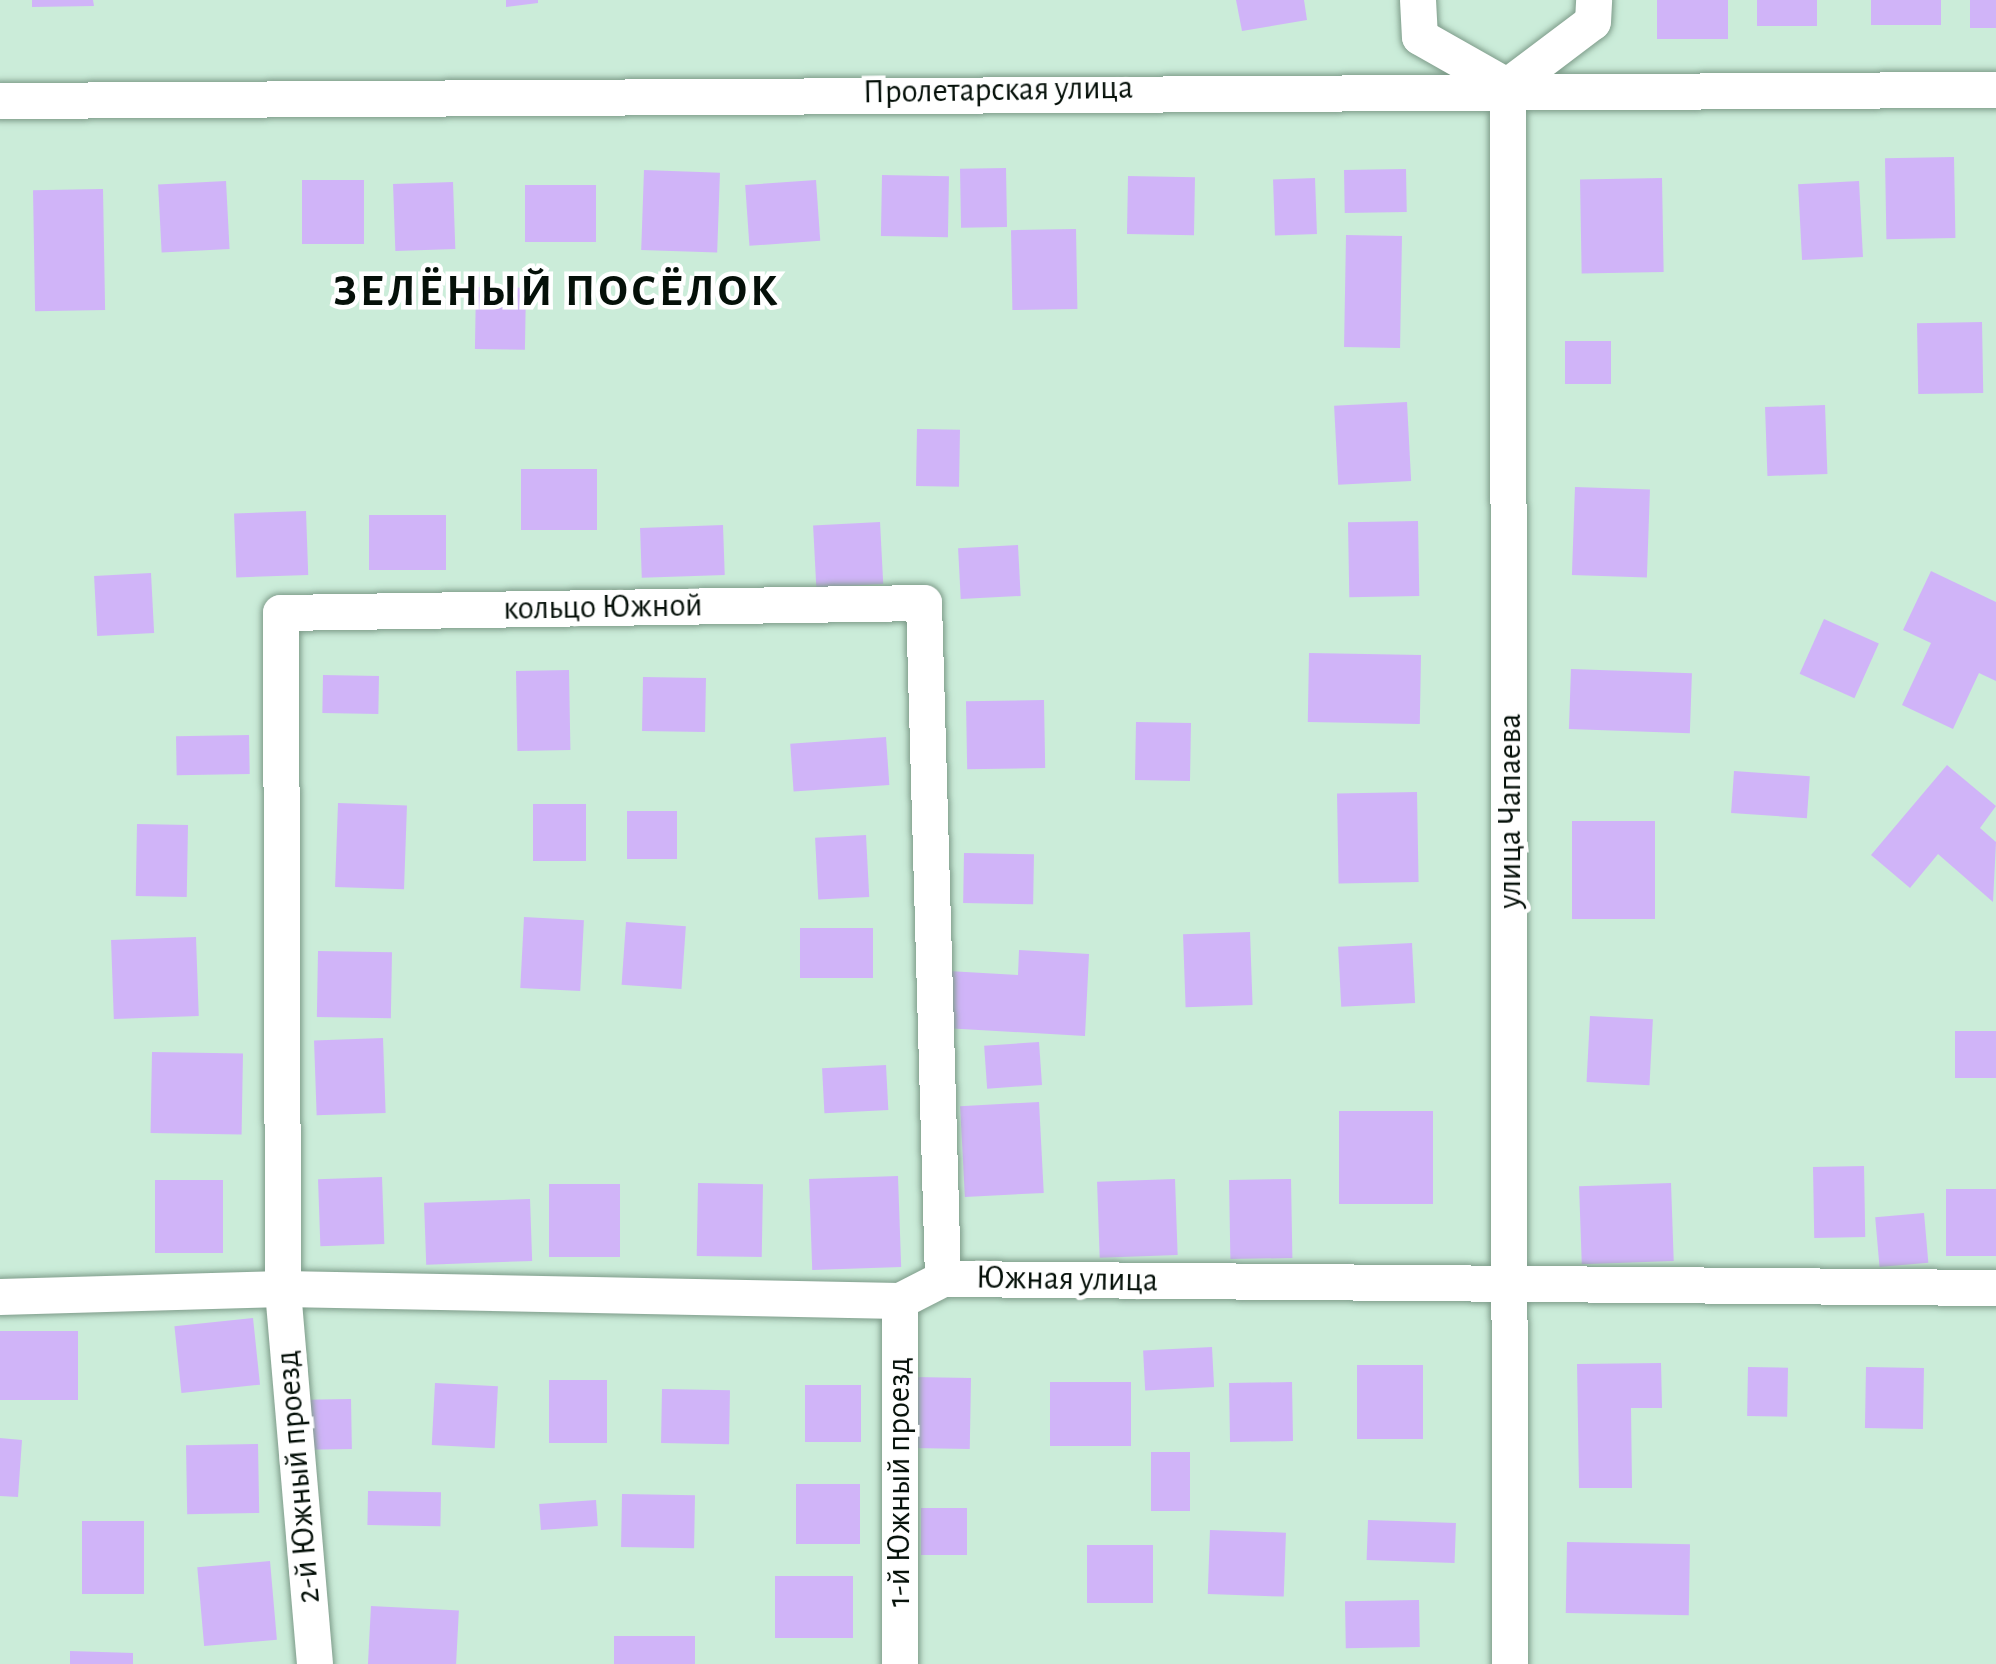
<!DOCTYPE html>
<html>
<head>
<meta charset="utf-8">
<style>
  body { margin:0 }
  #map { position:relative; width:1996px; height:1664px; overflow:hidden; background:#cbecd9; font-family:"Alegreya Sans",sans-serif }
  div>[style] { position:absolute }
  .building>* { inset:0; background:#d0b4f8; transform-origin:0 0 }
  .roads { filter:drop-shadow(0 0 3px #7d9b89) drop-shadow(0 0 3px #7d9b89) }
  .minor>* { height:36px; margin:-18px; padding:0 18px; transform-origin:18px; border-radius:18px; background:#fff }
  span { translate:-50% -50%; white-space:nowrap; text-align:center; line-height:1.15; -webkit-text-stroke:9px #fff; paint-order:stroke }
  .street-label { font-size:33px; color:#051009 }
  .district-label { font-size:45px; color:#051009; font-weight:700; letter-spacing:3px }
</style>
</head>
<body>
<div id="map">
  <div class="building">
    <i style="clip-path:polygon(32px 0,93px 0,94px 6px,32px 7px)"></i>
    <i style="clip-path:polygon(506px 0,538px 0,538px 3px,506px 7px)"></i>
    <i style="clip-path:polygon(1236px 0,1304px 0,1307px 20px,1242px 31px)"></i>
    <i style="left:1657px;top:0;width:71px;height:39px"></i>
    <i style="left:1757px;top:0;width:60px;height:26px"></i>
    <i style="left:1871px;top:0;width:70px;height:25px"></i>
    <i style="left:1970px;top:0;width:26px;height:28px"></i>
    <i style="left:1954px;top:157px;width:81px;height:69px;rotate:89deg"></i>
    <i style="left:1006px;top:168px;width:59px;height:46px;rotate:89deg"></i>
    <i style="left:1406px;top:169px;width:43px;height:62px;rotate:89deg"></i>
    <i style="left:644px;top:170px;width:76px;height:80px;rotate:2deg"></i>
    <i style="left:882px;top:175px;width:67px;height:61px;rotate:1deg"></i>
    <i style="left:1128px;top:176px;width:67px;height:58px;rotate:1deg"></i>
    <i style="left:1315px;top:178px;width:56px;height:42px;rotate:88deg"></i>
    <i style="left:1662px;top:178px;width:94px;height:82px;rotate:89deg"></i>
    <i style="left:302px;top:180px;width:62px;height:64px"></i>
    <i style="left:816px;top:180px;width:61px;height:71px;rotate:86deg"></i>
    <i style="left:226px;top:181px;width:68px;height:68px;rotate:87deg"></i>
    <i style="left:1859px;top:181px;width:76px;height:61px;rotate:87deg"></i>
    <i style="left:453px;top:182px;width:67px;height:60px;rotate:88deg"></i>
    <i style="left:596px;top:185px;width:57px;height:71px;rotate:90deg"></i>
    <i style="left:103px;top:189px;width:121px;height:70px;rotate:89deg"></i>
    <i style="left:1076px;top:229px;width:80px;height:65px;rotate:89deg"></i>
    <i style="left:1346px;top:235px;width:56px;height:112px;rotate:1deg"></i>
    <i style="left:476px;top:287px;width:50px;height:62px;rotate:1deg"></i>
    <i style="left:1982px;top:322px;width:71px;height:65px;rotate:89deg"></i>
    <i style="left:1611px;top:341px;width:43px;height:46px;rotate:90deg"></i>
    <i style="left:1407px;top:402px;width:79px;height:73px;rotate:87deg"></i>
    <i style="left:1825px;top:405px;width:69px;height:60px;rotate:88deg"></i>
    <i style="left:917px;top:429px;width:43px;height:57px;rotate:1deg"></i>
    <i style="left:521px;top:469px;width:76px;height:61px"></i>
    <i style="left:1575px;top:487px;width:75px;height:88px;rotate:2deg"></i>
    <i style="left:306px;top:511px;width:64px;height:72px;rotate:88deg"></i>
    <i style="left:446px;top:515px;width:55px;height:77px;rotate:90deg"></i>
    <i style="left:1418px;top:521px;width:75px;height:70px;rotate:89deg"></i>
    <i style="left:880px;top:522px;width:62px;height:67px;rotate:87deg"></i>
    <i style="left:723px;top:525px;width:50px;height:83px;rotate:88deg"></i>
    <i style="left:1018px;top:545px;width:51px;height:60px;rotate:87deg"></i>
    <i style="clip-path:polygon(1931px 571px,1996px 602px,1996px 681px,1979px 673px,1953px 729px,1902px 705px,1931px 643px,1903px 630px)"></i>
    <i style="left:151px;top:573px;width:60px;height:57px;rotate:87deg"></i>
    <i style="left:1824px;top:619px;width:60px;height:60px;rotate:24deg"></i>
    <i style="left:1309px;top:653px;width:112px;height:69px;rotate:1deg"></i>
    <i style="left:1571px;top:669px;width:121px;height:60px;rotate:2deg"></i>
    <i style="left:569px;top:670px;width:80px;height:53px;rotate:89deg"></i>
    <i style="left:323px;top:675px;width:56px;height:38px;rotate:1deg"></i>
    <i style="left:643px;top:677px;width:63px;height:54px;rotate:1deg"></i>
    <i style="left:1044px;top:700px;width:68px;height:78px;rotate:89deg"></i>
    <i style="left:1136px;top:722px;width:55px;height:58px;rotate:1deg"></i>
    <i style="left:249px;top:735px;width:39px;height:73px;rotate:89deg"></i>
    <i style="left:886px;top:737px;width:48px;height:96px;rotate:86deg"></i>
    <i style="clip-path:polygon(1947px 765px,1996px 806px,1980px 828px,1996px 842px,1993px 902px,1938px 854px,1910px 888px,1871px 855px)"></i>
    <i style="left:1734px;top:771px;width:76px;height:42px;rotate:4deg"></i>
    <i style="left:1417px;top:792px;width:90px;height:80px;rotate:89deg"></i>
    <i style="left:338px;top:803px;width:69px;height:84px;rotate:2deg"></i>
    <i style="left:533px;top:804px;width:53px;height:57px"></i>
    <i style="left:627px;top:811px;width:50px;height:48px"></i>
    <i style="left:1572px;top:821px;width:83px;height:98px"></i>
    <i style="left:137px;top:824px;width:51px;height:72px;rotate:1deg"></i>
    <i style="left:866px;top:835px;width:62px;height:51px;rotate:87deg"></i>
    <i style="left:964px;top:853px;width:70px;height:50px;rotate:1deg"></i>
    <i style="left:524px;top:917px;width:60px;height:71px;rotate:3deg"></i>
    <i style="left:626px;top:922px;width:60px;height:63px;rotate:4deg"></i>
    <i style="left:800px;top:928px;width:73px;height:50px"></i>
    <i style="left:1250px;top:932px;width:73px;height:67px;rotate:88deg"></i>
    <i style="left:196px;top:937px;width:79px;height:85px;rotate:88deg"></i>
    <i style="left:1412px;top:943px;width:60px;height:74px;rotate:87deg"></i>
    <i style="clip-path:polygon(1019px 950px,1089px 954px,1085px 1036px,944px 1028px,948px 971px,1018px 975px)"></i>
    <i style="left:318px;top:951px;width:74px;height:66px;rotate:1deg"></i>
    <i style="left:1590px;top:1016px;width:63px;height:66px;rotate:3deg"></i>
    <i style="left:1996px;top:1031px;width:47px;height:41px;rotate:90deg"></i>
    <i style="left:383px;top:1038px;width:75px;height:69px;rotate:88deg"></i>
    <i style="left:1039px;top:1042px;width:43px;height:55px;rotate:86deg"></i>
    <i style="left:152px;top:1052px;width:91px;height:81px;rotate:1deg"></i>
    <i style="left:886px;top:1065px;width:45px;height:64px;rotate:87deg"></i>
    <i style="left:1039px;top:1102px;width:91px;height:79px;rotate:87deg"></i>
    <i style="left:1339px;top:1111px;width:94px;height:93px"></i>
    <i style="left:1864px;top:1166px;width:71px;height:51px;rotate:89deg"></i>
    <i style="left:898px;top:1176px;width:91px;height:89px;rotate:88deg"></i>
    <i style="left:382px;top:1177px;width:67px;height:64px;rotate:88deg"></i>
    <i style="left:1175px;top:1179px;width:76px;height:78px;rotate:88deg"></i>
    <i style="left:1291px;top:1179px;width:79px;height:62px;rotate:89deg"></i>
    <i style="left:155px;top:1180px;width:68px;height:73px"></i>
    <i style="left:698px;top:1183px;width:65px;height:73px;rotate:1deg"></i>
    <i style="left:1671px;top:1183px;width:78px;height:92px;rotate:88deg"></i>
    <i style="left:549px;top:1184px;width:71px;height:73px"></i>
    <i style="left:1996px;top:1189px;width:67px;height:50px;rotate:90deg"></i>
    <i style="left:530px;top:1199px;width:62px;height:106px;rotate:88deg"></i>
    <i style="left:1924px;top:1213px;width:50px;height:49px;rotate:85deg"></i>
    <i style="left:253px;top:1318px;width:67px;height:79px;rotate:84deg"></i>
    <i style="left:78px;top:1331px;width:69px;height:78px;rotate:90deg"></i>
    <i style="left:1212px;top:1347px;width:40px;height:69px;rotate:87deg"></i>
    <i style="clip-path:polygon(1661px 1363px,1662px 1408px,1631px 1408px,1632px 1488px,1579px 1488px,1577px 1364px)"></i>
    <i style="left:1357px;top:1365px;width:66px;height:74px"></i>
    <i style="left:1748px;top:1367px;width:40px;height:49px;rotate:1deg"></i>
    <i style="left:1866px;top:1367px;width:58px;height:61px;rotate:1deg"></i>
    <i style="left:914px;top:1377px;width:57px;height:71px;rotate:1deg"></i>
    <i style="left:549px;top:1380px;width:58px;height:63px"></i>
    <i style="left:1050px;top:1382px;width:81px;height:64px"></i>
    <i style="left:1292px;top:1382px;width:59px;height:63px;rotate:89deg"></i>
    <i style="left:435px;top:1383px;width:63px;height:62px;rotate:3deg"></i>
    <i style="left:805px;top:1385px;width:56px;height:57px"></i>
    <i style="left:662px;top:1389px;width:68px;height:54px;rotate:1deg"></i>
    <i style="left:351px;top:1399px;width:50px;height:46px;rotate:89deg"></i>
    <i style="clip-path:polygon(0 1438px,22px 1440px,18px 1497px,0 1496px)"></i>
    <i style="left:258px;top:1444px;width:69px;height:72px;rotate:89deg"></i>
    <i style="left:1151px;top:1452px;width:39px;height:59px"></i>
    <i style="left:796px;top:1484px;width:64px;height:60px"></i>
    <i style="left:368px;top:1491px;width:73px;height:34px;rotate:1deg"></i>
    <i style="left:622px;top:1494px;width:73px;height:53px;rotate:1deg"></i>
    <i style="left:596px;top:1500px;width:26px;height:57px;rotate:86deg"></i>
    <i style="left:921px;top:1508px;width:46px;height:47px"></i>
    <i style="left:1368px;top:1520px;width:88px;height:40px;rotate:2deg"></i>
    <i style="left:82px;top:1521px;width:62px;height:73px"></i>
    <i style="left:1210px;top:1530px;width:76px;height:64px;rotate:2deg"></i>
    <i style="left:1567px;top:1542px;width:123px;height:71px;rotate:1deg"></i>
    <i style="left:1087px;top:1545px;width:66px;height:58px"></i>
    <i style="left:270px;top:1561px;width:79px;height:73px;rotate:85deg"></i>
    <i style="left:775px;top:1576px;width:78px;height:62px"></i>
    <i style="left:1419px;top:1600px;width:47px;height:74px;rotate:89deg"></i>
    <i style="left:371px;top:1606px;width:88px;height:58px;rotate:3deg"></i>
    <i style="left:614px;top:1636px;width:81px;height:28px"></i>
    <i style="clip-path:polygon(70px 1651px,133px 1653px,133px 1664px,70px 1664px)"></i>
  </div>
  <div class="roads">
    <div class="minor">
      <i style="left:1418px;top:0;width:37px;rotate:87deg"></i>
      <i style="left:1420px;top:37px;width:98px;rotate:29.5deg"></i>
      <i style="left:1508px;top:86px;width:1578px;rotate:89.93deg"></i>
      <i style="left:1508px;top:86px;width:106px;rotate:-37deg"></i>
      <i style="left:1593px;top:22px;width:22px;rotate:-87deg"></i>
      <i style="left:0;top:101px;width:1996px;rotate:-0.32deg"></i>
      <i style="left:0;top:1297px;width:283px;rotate:-1.6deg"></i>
      <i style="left:283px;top:1289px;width:617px;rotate:1.11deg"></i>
      <i style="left:900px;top:1301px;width:48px;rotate:-27.1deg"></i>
      <i style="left:943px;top:1279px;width:1053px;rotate:0.49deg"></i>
      <i style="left:900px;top:1301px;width:363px;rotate:90deg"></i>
      <i style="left:315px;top:1664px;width:376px;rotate:-94.9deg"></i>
      <i style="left:283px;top:1289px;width:676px;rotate:-90.17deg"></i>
      <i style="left:281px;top:613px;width:643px;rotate:-0.89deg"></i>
      <i style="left:924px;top:603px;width:676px;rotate:88.39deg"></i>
    </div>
  </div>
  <div class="street-label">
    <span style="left:998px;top:91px;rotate:-1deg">Пролетарская улица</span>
    <span style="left:603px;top:608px;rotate:-1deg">кольцо Южной</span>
    <span style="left:1511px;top:811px;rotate:-90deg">улица Чапаева</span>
    <span style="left:1067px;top:1280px;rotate:1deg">Южная улица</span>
    <span style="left:299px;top:1477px;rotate:-95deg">2-й Южный проезд</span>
    <span style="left:900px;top:1482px;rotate:-90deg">1-й Южный проезд</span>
  </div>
  <div class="district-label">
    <span style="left:557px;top:292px">ЗЕЛЁНЫЙ ПОСЁЛОК</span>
  </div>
</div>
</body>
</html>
